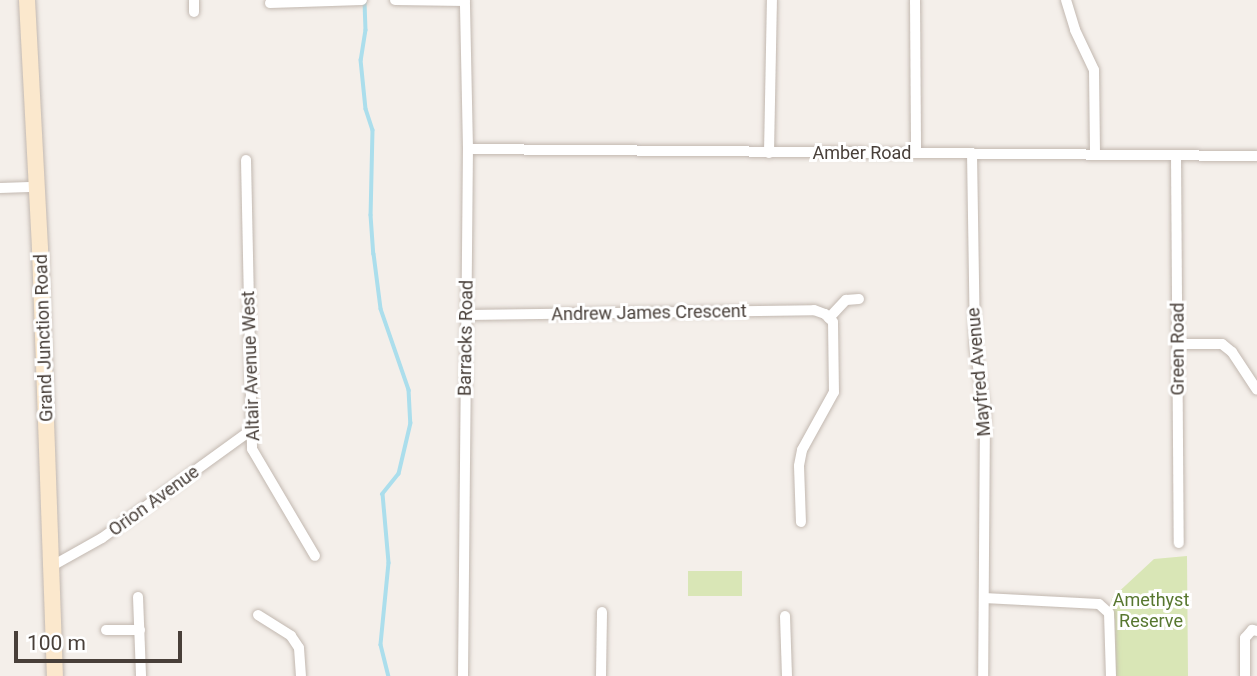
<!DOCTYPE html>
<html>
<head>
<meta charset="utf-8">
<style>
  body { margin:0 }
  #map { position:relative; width:1257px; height:676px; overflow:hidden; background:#f4efea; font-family:Roboto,sans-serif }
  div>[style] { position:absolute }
  .green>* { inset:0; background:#d9e6b6; transform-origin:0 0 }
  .stream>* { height:3.5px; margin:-1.75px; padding:0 1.75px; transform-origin:1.75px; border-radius:1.75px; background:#abdeec }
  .roads { filter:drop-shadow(0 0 2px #c2b8b0) drop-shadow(0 0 2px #c2b8b0) }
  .minor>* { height:10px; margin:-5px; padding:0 5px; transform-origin:5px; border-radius:5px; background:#fff }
  .secondary>* { height:16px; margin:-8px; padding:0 8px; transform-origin:8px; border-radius:8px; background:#fbe8cd }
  span { translate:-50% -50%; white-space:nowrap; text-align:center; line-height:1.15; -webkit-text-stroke:6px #fff; paint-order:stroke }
  .street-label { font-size:18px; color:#483f39 }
  .park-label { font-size:18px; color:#57772f }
  .scale { position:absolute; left:14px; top:631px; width:168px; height:32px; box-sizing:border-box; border:4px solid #483f39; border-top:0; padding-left:9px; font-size:21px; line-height:24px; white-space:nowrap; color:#483f39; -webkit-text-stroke:5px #fff; paint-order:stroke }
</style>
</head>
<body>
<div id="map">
  <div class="green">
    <i style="clip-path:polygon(1187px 556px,1188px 676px,1116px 676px,1115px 619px,1109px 613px,1112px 598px,1154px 559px)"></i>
    <i style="left:688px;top:571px;width:54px;height:25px"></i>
  </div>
  <div class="stream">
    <i style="left:365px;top:2px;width:28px;rotate:88deg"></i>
    <i style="left:366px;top:30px;width:30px;rotate:99deg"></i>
    <i style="left:361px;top:60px;width:49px;rotate:84.2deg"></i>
    <i style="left:366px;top:109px;width:22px;rotate:72deg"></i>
    <i style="left:373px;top:130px;width:85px;rotate:91.3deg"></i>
    <i style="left:371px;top:215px;width:39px;rotate:86deg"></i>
    <i style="left:374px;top:254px;width:55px;rotate:82.7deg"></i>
    <i style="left:381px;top:309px;width:86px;rotate:70.9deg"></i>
    <i style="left:409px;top:390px;width:33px;rotate:87deg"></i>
    <i style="left:411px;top:423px;width:52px;rotate:103.2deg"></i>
    <i style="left:399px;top:474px;width:26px;rotate:129deg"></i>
    <i style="left:383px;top:494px;width:69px;rotate:85deg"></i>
    <i style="left:389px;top:563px;width:82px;rotate:95.6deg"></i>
    <i style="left:381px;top:645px;width:32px;rotate:76deg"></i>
  </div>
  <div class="roads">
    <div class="minor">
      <i style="left:194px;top:0;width:12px;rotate:90deg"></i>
      <i style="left:395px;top:0;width:70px;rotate:0.8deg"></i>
      <i style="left:915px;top:0;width:153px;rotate:89.6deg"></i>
      <i style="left:1066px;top:0;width:31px;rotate:73deg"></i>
      <i style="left:1075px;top:30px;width:44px;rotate:64.6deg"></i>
      <i style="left:1094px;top:70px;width:84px;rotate:89.3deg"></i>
      <i style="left:270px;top:3px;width:92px;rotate:-1.9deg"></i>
      <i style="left:468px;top:149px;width:789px;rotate:0.51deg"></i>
      <i style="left:769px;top:153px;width:153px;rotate:-88.9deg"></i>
      <i style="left:972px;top:153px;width:194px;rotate:89.1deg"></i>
      <i style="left:975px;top:347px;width:66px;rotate:81.3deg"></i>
      <i style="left:985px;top:412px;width:264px;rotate:90.4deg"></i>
      <i style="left:1176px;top:155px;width:388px;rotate:89.6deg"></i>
      <i style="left:246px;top:160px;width:289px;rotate:88.8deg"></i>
      <i style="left:252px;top:449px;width:124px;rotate:59.5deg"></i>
      <i style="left:0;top:188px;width:37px;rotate:-2deg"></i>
      <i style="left:467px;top:315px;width:347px;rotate:-0.8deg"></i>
      <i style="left:814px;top:310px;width:12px;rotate:20deg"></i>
      <i style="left:825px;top:314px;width:11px;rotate:45deg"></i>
      <i style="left:833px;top:322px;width:70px;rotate:89.2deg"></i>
      <i style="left:834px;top:392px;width:66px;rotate:118.9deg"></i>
      <i style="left:802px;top:450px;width:16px;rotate:101deg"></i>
      <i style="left:799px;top:466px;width:56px;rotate:88deg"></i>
      <i style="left:829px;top:318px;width:25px;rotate:-47deg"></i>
      <i style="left:846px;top:300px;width:13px;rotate:-4deg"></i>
      <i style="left:1179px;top:344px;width:43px"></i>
      <i style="left:1222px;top:344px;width:13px;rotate:39deg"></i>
      <i style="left:1232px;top:352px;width:45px;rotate:56.7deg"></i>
      <i style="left:52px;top:566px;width:57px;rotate:-29.2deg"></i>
      <i style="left:102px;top:538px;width:184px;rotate:-35.9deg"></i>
      <i style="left:138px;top:597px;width:79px;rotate:87.8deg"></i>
      <i style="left:984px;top:598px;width:115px;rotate:3deg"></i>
      <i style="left:1099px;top:604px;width:13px;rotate:42deg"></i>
      <i style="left:1109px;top:613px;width:63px;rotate:88.2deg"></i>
      <i style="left:258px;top:615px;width:39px;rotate:32deg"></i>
      <i style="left:291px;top:636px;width:14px;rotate:56deg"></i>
      <i style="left:299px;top:648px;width:28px;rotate:86deg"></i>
      <i style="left:785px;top:616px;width:60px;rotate:88.1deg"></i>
      <i style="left:106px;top:630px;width:34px"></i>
      <i style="left:463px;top:676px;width:527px;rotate:-89.46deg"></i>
      <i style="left:468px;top:149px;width:149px;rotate:-91.2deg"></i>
      <i style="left:601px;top:676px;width:64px;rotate:-89.1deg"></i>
      <i style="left:1245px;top:676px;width:38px;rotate:-90deg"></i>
      <i style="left:1245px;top:638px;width:11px;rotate:-49deg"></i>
      <i style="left:1252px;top:630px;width:5px;rotate:11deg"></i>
    </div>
    <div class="secondary">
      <i style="left:27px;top:0;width:249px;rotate:87deg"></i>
      <i style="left:40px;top:249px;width:427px;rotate:88deg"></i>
    </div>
  </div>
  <div class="street-label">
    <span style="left:862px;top:153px">Amber Road</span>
    <span style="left:649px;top:313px;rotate:-1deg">Andrew James Crescent</span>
    <span style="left:44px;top:338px;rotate:-92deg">Grand Junction Road</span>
    <span style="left:466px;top:338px;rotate:-89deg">Barracks Road</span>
    <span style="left:1178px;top:349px;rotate:-90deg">Green Road</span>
    <span style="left:251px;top:366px;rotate:-92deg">Altair Avenue West</span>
    <span style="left:979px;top:372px;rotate:-95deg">Mayfred Avenue</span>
    <span style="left:154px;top:501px;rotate:-36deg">Orion Avenue</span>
  </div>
  <div class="park-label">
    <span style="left:1151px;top:611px">Amethyst<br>Reserve</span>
  </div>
  <div class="scale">100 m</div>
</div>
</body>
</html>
